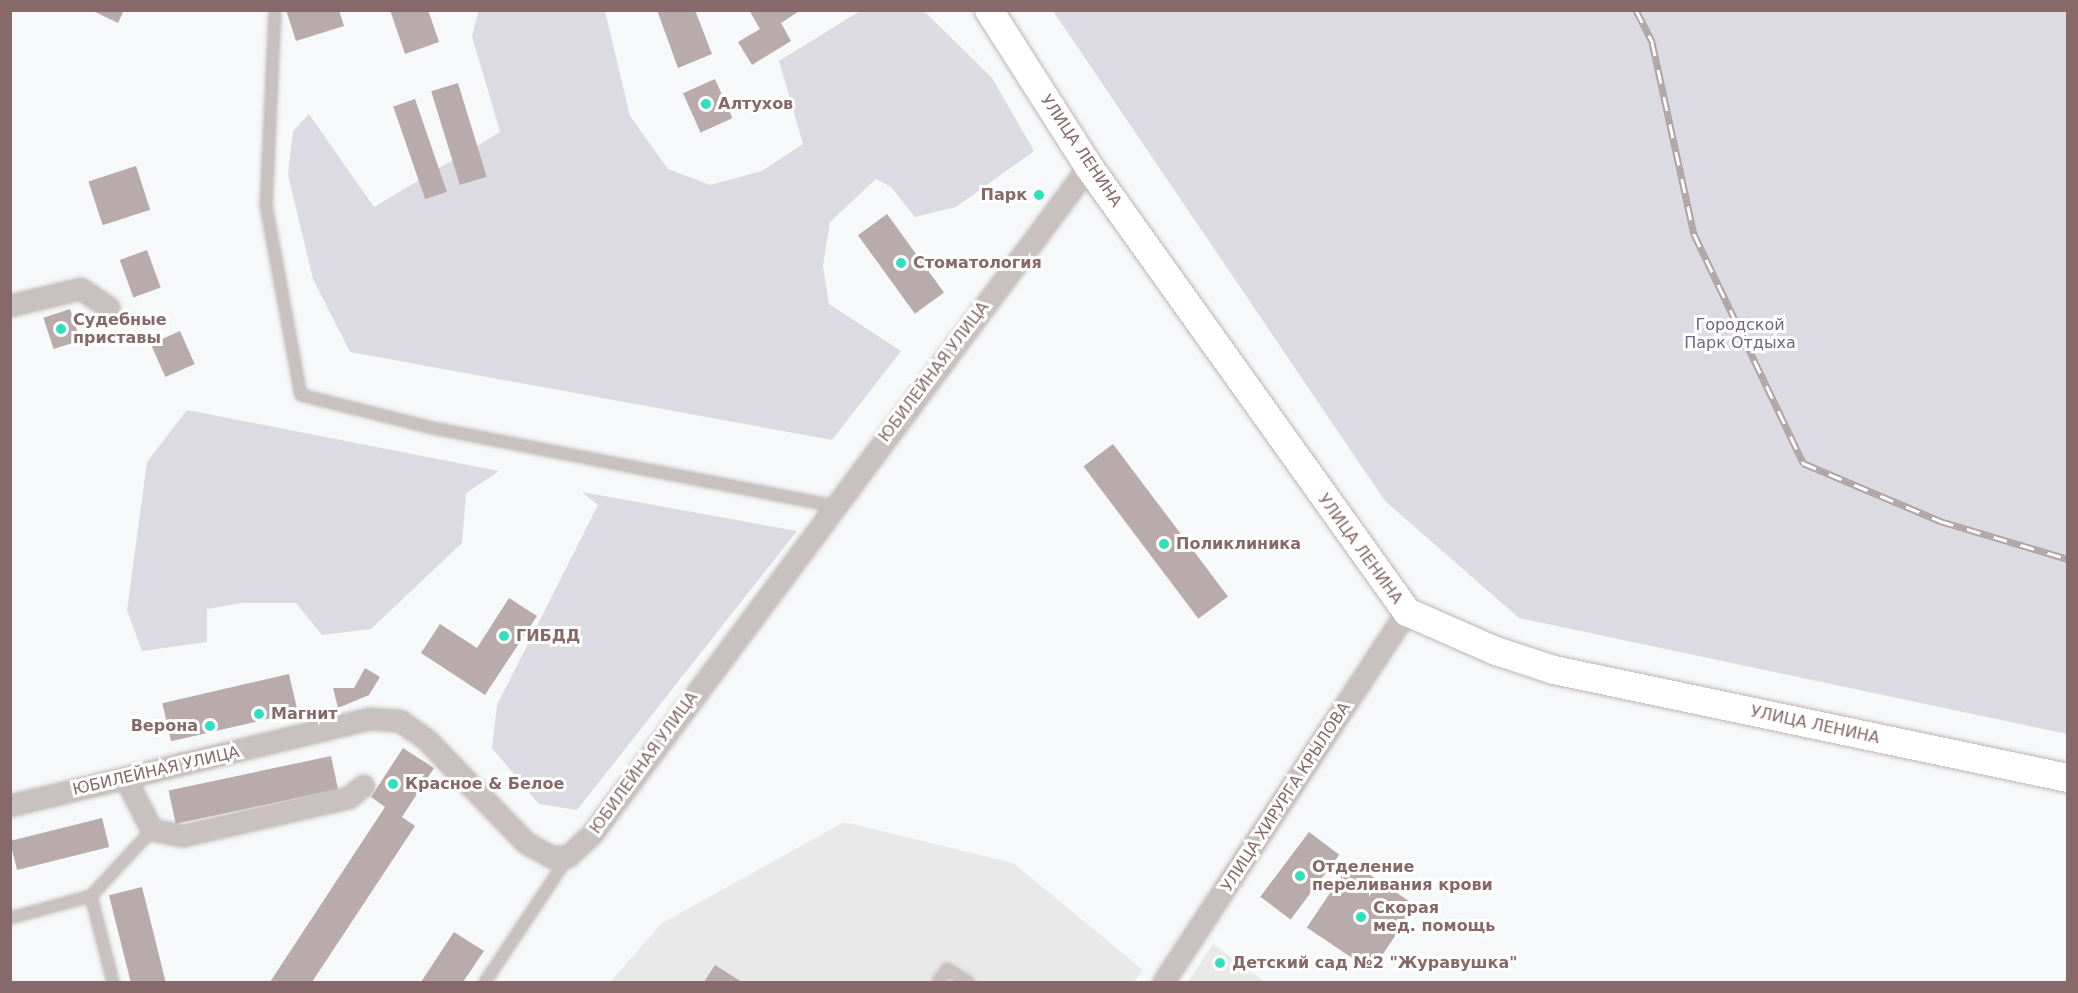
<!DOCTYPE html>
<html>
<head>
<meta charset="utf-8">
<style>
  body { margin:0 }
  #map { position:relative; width:2078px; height:993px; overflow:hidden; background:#f7f8f9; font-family:"DejaVu Sans",sans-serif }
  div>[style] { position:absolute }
  .built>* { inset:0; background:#eae9ea }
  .green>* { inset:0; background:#dcdbe3 }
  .building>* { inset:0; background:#b9abac; transform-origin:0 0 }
  .roads { filter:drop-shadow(0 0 2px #bfb5b5) drop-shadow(0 0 2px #bfb5b5) }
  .lane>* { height:10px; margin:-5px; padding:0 5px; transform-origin:5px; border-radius:5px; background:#c9c0c0 }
  .street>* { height:20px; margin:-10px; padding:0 10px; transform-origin:10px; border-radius:10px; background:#c9c0c0 }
  .secondary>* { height:28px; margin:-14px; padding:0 14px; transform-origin:14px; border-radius:14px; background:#fff }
  .rail>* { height:7px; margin-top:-3.5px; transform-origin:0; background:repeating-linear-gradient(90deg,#fff 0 14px,#b0a4a4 0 28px); box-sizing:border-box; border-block:2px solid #b0a4a4 }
  .dots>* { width:16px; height:16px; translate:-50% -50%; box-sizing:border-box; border:3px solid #fff; border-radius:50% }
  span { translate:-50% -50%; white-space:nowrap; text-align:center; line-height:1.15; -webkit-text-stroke:6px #fff; paint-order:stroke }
  .poi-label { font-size:16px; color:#876969; font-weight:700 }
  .left { translate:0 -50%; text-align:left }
  .right { translate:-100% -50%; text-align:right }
  .street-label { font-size:16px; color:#876969 }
  .park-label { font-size:16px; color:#70677e }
  .frame { position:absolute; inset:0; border:12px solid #876969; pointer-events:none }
</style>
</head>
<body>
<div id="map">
  <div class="built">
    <i style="clip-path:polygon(844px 822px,1013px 863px,1143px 970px,1134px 982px,610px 982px,662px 923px)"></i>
    <i style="clip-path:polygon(1213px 944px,1265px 982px,1188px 982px)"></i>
  </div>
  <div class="green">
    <i style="clip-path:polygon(479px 10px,605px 11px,630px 116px,668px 169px,710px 185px,762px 171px,803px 144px,779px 61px,860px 11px,924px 11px,992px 78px,1034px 151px,956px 207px,915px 217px,891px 187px,876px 179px,830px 222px,823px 266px,829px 304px,901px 351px,832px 440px,350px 352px,313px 279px,288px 175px,293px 131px,309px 114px,374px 207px,500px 132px,472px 36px)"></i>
    <i style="clip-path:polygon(1053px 11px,2067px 11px,2067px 734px,1519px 618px,1385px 501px)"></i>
    <i style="clip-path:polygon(187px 410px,499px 471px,466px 493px,462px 543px,371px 629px,322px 635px,296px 603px,242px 603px,207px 609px,207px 642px,142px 651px,127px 610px,147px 462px)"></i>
    <i style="clip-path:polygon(582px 492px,797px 531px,577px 810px,539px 804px,492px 748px,497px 705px,598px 505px)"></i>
  </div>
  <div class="building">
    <i style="clip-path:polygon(91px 10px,124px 10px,118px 23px)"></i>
    <i style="clip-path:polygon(286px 10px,339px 10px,344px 26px,296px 41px)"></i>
    <i style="clip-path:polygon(390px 10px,428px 10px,439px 42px,405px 54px)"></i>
    <i style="clip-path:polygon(657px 10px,695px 10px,712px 54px,678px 68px)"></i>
    <i style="clip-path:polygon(749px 10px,801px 10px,781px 23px,791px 41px,752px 65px,738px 42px,760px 29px)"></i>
    <i style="left:715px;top:79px;width:43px;height:35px;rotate:66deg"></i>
    <i style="left:458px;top:83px;width:98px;height:28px;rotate:73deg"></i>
    <i style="left:415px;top:99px;width:98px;height:23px;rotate:71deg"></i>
    <i style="left:136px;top:166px;width:46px;height:50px;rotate:72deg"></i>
    <i style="left:887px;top:214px;width:97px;height:36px;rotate:54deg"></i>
    <i style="left:147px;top:250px;width:40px;height:29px;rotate:70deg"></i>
    <i style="left:70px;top:309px;width:33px;height:28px;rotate:72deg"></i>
    <i style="left:180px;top:331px;width:36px;height:32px;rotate:66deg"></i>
    <i style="left:1113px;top:444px;width:191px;height:37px;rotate:53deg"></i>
    <i style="clip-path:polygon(509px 598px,537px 616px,485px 695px,421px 653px,440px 624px,477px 648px)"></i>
    <i style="clip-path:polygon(365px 668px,380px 677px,369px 695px,338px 708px,333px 688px,354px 688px)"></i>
    <i style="left:289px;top:674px;width:39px;height:130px;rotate:77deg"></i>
    <i style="clip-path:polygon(403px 748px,434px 768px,402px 817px,415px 826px,312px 982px,270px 982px,385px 807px,371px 797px)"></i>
    <i style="left:331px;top:756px;width:34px;height:166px;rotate:78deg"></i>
    <i style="left:102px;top:818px;width:30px;height:95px;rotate:76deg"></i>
    <i style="left:1309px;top:832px;width:38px;height:81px;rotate:37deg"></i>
    <i style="left:1351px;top:862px;width:78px;height:79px;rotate:34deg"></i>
    <i style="left:142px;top:887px;width:98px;height:34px;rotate:76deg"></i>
    <i style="clip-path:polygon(454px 932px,484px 951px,463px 982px,421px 982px)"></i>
    <i style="clip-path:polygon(715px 965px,742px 982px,704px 982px)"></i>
  </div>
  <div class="roads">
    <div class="lane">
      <i style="left:275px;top:10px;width:195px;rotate:92.6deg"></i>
      <i style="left:266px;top:205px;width:193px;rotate:79.6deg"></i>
      <i style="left:301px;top:395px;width:131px;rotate:14.1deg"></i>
      <i style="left:428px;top:427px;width:413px;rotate:11deg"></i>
      <i style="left:10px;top:918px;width:84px;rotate:-15.2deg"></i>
      <i style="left:113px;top:982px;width:89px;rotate:-104.3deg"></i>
      <i style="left:91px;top:896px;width:90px;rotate:-47.3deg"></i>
      <i style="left:485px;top:982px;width:150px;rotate:-56.4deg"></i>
      <i style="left:938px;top:982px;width:16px;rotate:-55deg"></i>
      <i style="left:947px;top:969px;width:25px;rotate:32deg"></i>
    </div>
    <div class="street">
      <i style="left:10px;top:306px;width:73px;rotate:-13.5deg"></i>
      <i style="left:81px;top:289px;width:34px;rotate:34deg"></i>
      <i style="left:126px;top:779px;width:57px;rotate:63deg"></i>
      <i style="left:152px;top:830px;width:32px;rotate:11deg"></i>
      <i style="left:183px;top:836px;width:170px;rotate:-12.9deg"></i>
      <i style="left:349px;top:798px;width:19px;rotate:-39deg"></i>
      <i style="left:10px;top:806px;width:370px;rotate:-13.6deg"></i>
      <i style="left:370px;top:719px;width:30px;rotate:4deg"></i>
      <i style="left:400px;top:721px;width:33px;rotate:35deg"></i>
      <i style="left:427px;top:740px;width:143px;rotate:46.1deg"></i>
      <i style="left:526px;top:843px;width:29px;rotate:29deg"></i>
      <i style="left:551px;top:857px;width:17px"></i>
      <i style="left:568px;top:857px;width:33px;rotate:-43deg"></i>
      <i style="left:592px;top:835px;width:833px;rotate:-53.35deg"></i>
      <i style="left:1164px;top:982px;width:443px;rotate:-56.7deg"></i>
    </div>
    <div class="secondary">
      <i style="left:989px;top:10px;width:186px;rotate:57.5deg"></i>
      <i style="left:1089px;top:167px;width:547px;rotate:54.45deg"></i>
      <i style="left:1407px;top:612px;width:97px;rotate:23.7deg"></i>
      <i style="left:1496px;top:651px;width:61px;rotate:18.1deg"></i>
      <i style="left:1554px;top:670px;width:525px;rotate:11.87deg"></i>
    </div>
  </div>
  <div class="rail">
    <i style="left:1636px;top:10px;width:36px;rotate:63deg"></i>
    <i style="left:1652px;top:42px;width:197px;rotate:77.7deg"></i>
    <i style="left:1694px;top:234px;width:254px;rotate:64.5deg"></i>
    <i style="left:1803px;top:463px;width:149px;rotate:22.9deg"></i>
    <i style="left:1940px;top:521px;width:134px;rotate:16.5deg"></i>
  </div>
  <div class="dots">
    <i style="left:706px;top:104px;background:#30e0bc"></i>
    <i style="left:1039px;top:195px;background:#30e0bc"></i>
    <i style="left:901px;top:263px;background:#30e0bc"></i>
    <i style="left:61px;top:329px;background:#30e0bc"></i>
    <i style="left:1164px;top:544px;background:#30e0bc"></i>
    <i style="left:504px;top:636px;background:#30e0bc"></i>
    <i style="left:259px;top:714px;background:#30e0bc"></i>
    <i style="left:210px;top:726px;background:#30e0bc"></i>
    <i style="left:393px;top:784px;background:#30e0bc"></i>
    <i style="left:1300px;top:876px;background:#30e0bc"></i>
    <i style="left:1361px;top:917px;background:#30e0bc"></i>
    <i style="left:1220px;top:963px;background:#30e0bc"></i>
  </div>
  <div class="poi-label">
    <span class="left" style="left:718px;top:104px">Алтухов</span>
    <span class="right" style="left:1027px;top:195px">Парк</span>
    <span class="left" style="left:913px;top:263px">Стоматология</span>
    <span class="left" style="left:73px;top:329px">Судебные<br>приставы</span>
    <span class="left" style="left:1176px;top:544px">Поликлиника</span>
    <span class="left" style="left:516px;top:636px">ГИБДД</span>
    <span class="left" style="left:271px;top:714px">Магнит</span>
    <span class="right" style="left:198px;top:726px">Верона</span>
    <span class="left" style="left:405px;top:784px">Красное &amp; Белое</span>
    <span class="left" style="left:1312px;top:876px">Отделение<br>переливания крови</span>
    <span class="left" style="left:1373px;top:917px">Скорая<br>мед. помощь</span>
    <span class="left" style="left:1232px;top:963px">Детский сад №2 "Журавушка"</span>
  </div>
  <div class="street-label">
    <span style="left:1081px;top:151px;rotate:56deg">УЛИЦА ЛЕНИНА</span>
    <span style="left:934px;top:372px;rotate:-53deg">ЮБИЛЕЙНАЯ УЛИЦА</span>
    <span style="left:1360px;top:549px;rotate:54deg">УЛИЦА ЛЕНИНА</span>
    <span style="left:1815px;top:725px;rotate:12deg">УЛИЦА ЛЕНИНА</span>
    <span style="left:644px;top:763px;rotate:-54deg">ЮБИЛЕЙНАЯ УЛИЦА</span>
    <span style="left:156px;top:771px;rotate:-13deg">ЮБИЛЕЙНАЯ УЛИЦА</span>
    <span style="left:1286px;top:797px;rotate:-57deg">УЛИЦА ХИРУРГА КРЫЛОВА</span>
  </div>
  <div class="park-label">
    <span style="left:1740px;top:334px">Городской<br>Парк Отдыха</span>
  </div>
  <div class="frame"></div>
</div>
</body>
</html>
